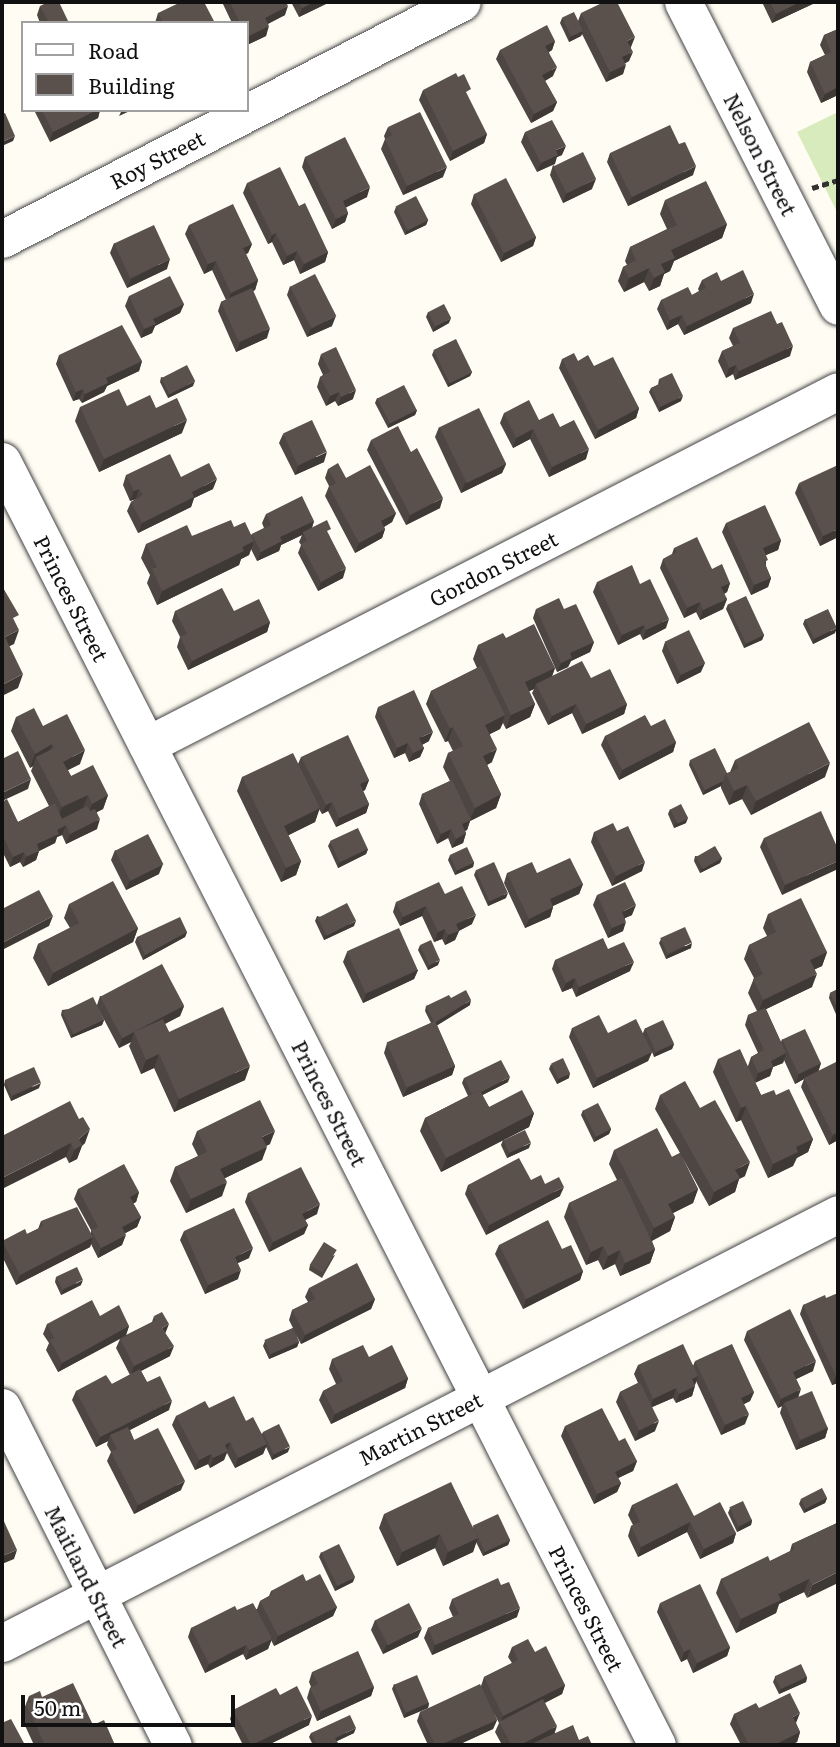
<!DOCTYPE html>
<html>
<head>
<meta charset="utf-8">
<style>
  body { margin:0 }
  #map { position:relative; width:840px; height:1747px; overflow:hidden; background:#fffcf4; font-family:Literata,serif }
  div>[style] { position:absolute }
  .green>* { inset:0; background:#d7ebbc }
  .path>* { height:4.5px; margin-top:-2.25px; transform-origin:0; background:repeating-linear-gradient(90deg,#333 0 7px,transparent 0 10.5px) }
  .roads { filter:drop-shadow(0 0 2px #444) drop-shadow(0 0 2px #444) }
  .minor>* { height:37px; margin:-18.5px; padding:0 18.5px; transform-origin:18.5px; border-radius:18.5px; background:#fff }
  .wall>* { inset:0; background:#4d4642 }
  .shaded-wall>* { inset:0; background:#3f3936 }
  .building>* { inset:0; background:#5a514d; transform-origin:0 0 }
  span { translate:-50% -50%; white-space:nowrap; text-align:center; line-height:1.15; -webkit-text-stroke:7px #fff; paint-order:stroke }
  .street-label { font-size:21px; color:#111 }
  .frame { position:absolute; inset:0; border:4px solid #111; pointer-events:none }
  .legend { position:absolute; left:21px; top:21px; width:228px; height:91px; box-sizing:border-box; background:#fff; border:2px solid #a0a0a0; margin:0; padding:9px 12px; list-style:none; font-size:21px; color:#111 }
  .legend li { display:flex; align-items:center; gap:14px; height:35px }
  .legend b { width:35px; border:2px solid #a0a0a0 }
  .scale { position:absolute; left:21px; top:1695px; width:214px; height:32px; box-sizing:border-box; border:4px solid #111; border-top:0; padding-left:9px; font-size:21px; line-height:24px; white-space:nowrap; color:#111; -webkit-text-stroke:5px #fff; paint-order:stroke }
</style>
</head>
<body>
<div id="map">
  <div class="green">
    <i style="clip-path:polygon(838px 112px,838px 214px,797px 132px)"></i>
  </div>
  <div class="path">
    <i style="left:812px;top:188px;width:27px;rotate:-17deg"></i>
  </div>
  <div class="roads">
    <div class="minor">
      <i style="left:683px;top:2px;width:341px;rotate:63deg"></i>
      <i style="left:2px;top:239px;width:517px;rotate:-27.26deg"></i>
      <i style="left:2px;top:461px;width:1441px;rotate:62.97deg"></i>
      <i style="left:147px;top:745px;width:776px;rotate:-27.13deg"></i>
      <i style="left:2px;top:1407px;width:379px;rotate:63.2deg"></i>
      <i style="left:2px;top:1643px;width:940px;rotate:-27.16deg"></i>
    </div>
  </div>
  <div class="wall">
    <i style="clip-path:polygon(222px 2px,286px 2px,285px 15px,268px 24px,266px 36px,247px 45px,247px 23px,232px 23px)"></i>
    <i style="clip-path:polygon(291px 2px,330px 2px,299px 17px)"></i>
    <i style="clip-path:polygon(762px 2px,817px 2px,772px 23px)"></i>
    <i style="clip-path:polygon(40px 6px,69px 23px,40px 23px,37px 15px)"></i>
    <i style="clip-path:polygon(158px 13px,215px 23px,155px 23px)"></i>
    <i style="clip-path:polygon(581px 13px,631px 47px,629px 61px,625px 63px,623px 74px,606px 82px,582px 34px,581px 36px,569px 42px,560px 23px,562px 18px,578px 21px)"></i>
    <i style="clip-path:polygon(838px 29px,838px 95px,821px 103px,807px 72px,810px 62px,825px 55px,820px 45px,824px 35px)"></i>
    <i style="clip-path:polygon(555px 41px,552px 50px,549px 52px,553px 76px,545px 81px,557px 102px,553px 111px,531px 123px,496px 59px,500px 50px)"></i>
    <i style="clip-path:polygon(423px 90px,487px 134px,484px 143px,450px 161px,419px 100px)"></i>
    <i style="clip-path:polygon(34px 110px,100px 110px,98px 118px,50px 142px)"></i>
    <i style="clip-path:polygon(388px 127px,443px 177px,403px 195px,381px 149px,385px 139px,384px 136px)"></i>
    <i style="clip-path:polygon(525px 132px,562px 155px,557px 157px,537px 172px,521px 142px)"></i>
    <i style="clip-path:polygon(610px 153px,693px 175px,628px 206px,607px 162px)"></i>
    <i style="clip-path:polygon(305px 157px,367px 197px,346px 207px,348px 213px,345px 222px,332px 229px,302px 167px)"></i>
    <i style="clip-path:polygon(553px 165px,592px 189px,563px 203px,550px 175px)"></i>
    <i style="clip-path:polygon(247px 183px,299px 206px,328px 252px,325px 262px,300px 274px,294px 260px,283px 265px,272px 242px,268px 244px,243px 193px)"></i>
    <i style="clip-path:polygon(474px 194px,536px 237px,533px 246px,501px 262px,471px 204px)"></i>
    <i style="clip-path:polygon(665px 200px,727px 224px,722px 238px,674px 261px,670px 271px,664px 274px,660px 286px,649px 291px,644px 282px,624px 292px,618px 281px,623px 267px,627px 265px,625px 261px,630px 247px,667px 229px,660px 214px)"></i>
    <i style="clip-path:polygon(396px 207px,428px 220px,426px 225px,405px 235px,394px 212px)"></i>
    <i style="clip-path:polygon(189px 225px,252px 244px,248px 253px,246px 254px,258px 280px,255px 290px,253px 291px,267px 338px,236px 352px,218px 311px,221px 302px,226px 300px,212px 270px,204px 274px,185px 234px)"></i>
    <i style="clip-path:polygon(114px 243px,167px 269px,127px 288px,110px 253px)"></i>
    <i style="clip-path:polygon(702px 280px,721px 281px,751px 303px,684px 335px,678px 324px,667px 330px,657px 309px,661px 300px,692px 295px,699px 291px,698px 289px)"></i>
    <i style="clip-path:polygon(290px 286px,332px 326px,307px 337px,287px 295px)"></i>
    <i style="clip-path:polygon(129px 296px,184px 304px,180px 313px,155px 326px,152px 333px,141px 338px,125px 306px)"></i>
    <i style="clip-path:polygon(428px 312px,449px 323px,433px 332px,426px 317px)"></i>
    <i style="clip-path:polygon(777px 324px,790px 356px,735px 380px,733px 374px,726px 378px,718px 361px,722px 351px,733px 346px,729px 338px,733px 328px)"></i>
    <i style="clip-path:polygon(434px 350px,472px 372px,470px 376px,448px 387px,432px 355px)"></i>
    <i style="clip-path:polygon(321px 354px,353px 399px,338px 406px,335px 401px,326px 406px,317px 387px,320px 377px,323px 375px,318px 364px)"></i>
    <i style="clip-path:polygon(59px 355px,142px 361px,139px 371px,107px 386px,104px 392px,82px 403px,79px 399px,73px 401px,56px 364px)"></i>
    <i style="clip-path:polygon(562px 359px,578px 361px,594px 366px,639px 408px,636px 418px,595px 439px,559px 368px)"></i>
    <i style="clip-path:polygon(161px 377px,193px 386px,168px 398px,160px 382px)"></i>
    <i style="clip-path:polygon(659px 379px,681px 401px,659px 412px,649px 392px,651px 388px,658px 385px)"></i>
    <i style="clip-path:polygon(377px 398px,417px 410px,415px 415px,388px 428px,375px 403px)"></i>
    <i style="clip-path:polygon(127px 406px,156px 408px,182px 433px,99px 472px,75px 421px,80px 407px)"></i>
    <i style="clip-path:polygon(504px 413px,560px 427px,586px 459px,549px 477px,530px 439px,513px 448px,500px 423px)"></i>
    <i style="clip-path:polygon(439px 427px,506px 464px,502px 473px,461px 493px,435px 437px)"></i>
    <i style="clip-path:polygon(283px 434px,324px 462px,295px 475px,279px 443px)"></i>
    <i style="clip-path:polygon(371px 440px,440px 508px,406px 525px,367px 450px)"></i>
    <i style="clip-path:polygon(328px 469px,346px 478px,396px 513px,392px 522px,384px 527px,385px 529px,382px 538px,355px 553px,325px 496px,329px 486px,325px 478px)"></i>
    <i style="clip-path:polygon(126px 475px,181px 477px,213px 489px,194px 498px,191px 507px,138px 533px,127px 511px,131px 502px,136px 499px,130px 501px,123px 485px)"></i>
    <i style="clip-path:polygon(799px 483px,838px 537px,820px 546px,795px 493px)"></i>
    <i style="clip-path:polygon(266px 514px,314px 521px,312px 528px,329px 535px,343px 578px,318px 591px,298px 553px,301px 545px,299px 542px,302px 535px,281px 545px,279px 551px,257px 561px,251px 549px,249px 555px,241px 559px,239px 565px,157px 605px,147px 583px,150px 575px,141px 558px,146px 544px,192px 536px,234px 527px,251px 535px,252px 534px,264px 528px,262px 523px)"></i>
    <i style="clip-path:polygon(726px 523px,781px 540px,778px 550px,766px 555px,766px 566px,771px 578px,768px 587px,751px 595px,722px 532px)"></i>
    <i style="clip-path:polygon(674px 548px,712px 569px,730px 583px,727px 592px,724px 594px,727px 599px,723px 609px,700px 620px,696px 612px,684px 618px,660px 568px,663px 559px,672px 554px)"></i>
    <i style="clip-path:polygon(597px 582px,640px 584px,666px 628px,643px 640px,640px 634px,618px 645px,593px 592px)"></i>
    <i style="clip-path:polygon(728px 604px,764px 635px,762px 640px,744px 648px,726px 609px)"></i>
    <i style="clip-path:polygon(536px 609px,594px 642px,590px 652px,571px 661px,568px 667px,557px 672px,533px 618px)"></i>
    <i style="clip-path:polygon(175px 611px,234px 611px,270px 622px,267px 632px,188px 670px,177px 647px,180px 637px,172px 621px)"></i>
    <i style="clip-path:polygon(805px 619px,835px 633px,813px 644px,803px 624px)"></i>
    <i style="clip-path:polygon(506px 638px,555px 668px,552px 676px,591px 678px,627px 704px,624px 714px,582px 734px,572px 713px,548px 725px,532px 693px,534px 689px,529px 691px,535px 704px,530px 717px,506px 729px,503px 723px,500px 729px,490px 734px,492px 762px,487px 765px,501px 794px,496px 808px,470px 821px,467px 830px,465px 831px,466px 833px,463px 843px,452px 848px,448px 838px,437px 844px,419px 804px,422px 794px,450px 781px,443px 767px,448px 753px,453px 751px,448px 741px,445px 742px,426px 704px,431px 691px,477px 668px,473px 659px,478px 645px)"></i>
    <i style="clip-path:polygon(665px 642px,701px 672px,677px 684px,662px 651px)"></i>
    <i style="clip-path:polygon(378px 707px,429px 741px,422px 745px,424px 748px,420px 757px,409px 762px,405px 753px,394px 758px,375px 717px)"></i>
    <i style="clip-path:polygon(16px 717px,43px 726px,80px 764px,68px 770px,71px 776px,108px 795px,103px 809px,97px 812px,97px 829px,66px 844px,62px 835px,57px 837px,55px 843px,39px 851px,36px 860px,23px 867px,20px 862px,10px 867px,2px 851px,2px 802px,18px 822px,49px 806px,31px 771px,33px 766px,30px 768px,11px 731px)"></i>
    <i style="clip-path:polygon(651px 726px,676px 742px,673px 752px,619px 780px,601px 745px,605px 736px)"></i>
    <i style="clip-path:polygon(301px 757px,369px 780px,365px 790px,363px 791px,369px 804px,366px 813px,336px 827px,328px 811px,322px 814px,319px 809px,315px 822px,288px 835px,301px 861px,296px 875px,281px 882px,237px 791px,242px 777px,298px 764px)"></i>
    <i style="clip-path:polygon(690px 760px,727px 773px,730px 772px,735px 760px,825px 777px,751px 815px,742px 799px,729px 805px,721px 788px,721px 786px,703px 795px,689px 765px)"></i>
    <i style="clip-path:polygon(670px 809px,686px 823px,674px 828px,668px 814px)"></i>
    <i style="clip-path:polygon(617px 831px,642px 871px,612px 886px,591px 842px,594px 832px)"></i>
    <i style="clip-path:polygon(764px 838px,838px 849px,782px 895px,760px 847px)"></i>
    <i style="clip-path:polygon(330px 842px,368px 849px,366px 854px,338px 868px,328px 846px)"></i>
    <i style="clip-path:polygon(115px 850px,159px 874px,126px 890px,111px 860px)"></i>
    <i style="clip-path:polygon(450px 855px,474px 862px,473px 867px,455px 875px,448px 860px)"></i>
    <i style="clip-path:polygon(695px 856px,722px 858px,720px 863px,700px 873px,694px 861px)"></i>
    <i style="clip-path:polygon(476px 870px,506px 898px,488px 906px,474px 875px)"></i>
    <i style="clip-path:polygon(507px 873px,537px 873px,583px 884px,579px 894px,553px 906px,553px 907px,550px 917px,525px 928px,504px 883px)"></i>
    <i style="clip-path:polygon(445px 894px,472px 924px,459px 931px,455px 940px,445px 945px,442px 939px,434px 942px,422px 916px,400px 926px,393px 912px,396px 902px)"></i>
    <i style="clip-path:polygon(597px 895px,632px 915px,625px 918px,623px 931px,608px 938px,593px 905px)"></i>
    <i style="clip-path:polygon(69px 904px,138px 928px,133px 942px,48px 986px,33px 958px,38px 944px,70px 928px,64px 918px)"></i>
    <i style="clip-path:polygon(768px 914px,827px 952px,822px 966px,815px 969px,812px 987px,766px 1009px,781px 1042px,782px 1039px,821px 1063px,818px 1071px,838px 1140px,829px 1145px,801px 1087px,804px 1079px,795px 1084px,784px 1060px,783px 1063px,773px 1067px,770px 1076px,755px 1082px,761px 1095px,776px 1095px,813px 1139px,808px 1152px,797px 1158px,793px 1166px,768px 1178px,741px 1120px,736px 1122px,713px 1072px,718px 1059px,748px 1066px,751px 1057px,758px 1053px,745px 1025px,748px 1015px,757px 1011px,748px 993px,754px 978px,744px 959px,749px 945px,767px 936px,763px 928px)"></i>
    <i style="clip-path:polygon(317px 916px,354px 926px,324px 940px,315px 921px)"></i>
    <i style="clip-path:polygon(187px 932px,185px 937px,143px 960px,135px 942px,137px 937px)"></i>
    <i style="clip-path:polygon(661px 939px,691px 948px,666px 959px,659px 943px)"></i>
    <i style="clip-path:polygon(420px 945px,438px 965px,428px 970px,418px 950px)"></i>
    <i style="clip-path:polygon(608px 949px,630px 971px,576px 997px,572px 988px,562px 992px,552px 969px,555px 960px)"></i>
    <i style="clip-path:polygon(347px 952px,418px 970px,414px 979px,363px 1003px,343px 962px)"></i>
    <i style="clip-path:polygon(838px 989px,838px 1019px,829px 998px,830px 993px)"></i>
    <i style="clip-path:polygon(100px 996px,184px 1006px,180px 1016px,165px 1024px,169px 1032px,245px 1080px,174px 1112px,154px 1068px,141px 1074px,129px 1046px,131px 1042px,119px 1048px,98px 1008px,104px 1020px,102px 1025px,71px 1038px,61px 1015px,62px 1010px,97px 1005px)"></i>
    <i style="clip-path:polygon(451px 998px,470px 1005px,437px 1025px,455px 1066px,452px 1075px,403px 1097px,384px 1053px,387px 1043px,431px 1023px,425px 1011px,426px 1006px)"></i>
    <i style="clip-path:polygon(572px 1028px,608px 1033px,643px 1033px,645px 1028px,674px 1044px,672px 1049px,654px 1057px,652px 1052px,648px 1061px,593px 1088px,569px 1037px)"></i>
    <i style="clip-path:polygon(551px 1064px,569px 1078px,557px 1084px,549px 1069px)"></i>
    <i style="clip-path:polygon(464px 1078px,508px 1082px,482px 1095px,489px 1107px,534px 1113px,529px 1127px,441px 1172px,420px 1131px,425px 1118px,468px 1096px,462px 1083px)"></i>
    <i style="clip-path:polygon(5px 1080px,39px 1088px,11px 1101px,4px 1085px)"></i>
    <i style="clip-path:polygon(660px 1095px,700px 1108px,745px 1176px,739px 1179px,735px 1192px,709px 1206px,682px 1157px,698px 1189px,693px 1203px,673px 1213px,675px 1217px,670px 1231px,652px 1241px,655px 1249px,650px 1263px,620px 1276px,615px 1264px,603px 1270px,598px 1260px,586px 1265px,564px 1217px,569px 1203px,617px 1180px,609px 1164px,614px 1150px,672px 1157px,680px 1153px,655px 1109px)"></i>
    <i style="clip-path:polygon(583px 1110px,611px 1129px,609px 1134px,594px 1142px,581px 1115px)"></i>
    <i style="clip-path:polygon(197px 1131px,270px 1144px,266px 1146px,262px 1160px,225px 1178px,222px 1196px,186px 1213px,170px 1181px,175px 1167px,198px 1156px,192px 1144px)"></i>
    <i style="clip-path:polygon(2px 1136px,85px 1143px,82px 1145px,77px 1159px,69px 1163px,66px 1157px)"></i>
    <i style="clip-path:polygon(503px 1140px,529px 1148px,507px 1158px,501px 1145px)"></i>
    <i style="clip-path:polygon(531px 1180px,545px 1184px,560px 1196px,486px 1235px,465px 1194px,468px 1185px)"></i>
    <i style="clip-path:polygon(78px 1189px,139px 1192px,136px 1202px,133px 1203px,141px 1217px,137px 1227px,125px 1233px,122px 1245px,98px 1258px,91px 1244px,90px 1247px,16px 1285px,2px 1256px,2px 1241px,27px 1234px,38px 1229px,41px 1221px,91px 1233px,91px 1230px,74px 1199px)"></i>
    <i style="clip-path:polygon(248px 1193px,317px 1214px,305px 1220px,308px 1225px,304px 1234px,269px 1252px,245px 1202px)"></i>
    <i style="clip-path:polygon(184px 1231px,249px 1258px,238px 1263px,238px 1279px,205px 1294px,180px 1240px)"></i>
    <i style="clip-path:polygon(499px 1245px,562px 1249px,583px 1271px,580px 1280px,523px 1309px,495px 1254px)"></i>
    <i style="clip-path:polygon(335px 1255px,322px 1278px,309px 1270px,310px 1265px)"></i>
    <i style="clip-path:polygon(56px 1277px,81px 1285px,61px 1295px,55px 1282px)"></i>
    <i style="clip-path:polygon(309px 1288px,375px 1299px,371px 1309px,301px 1344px,296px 1335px,299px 1342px,297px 1347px,269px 1359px,263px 1346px,265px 1341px,293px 1328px,289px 1320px,292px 1310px,308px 1302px,305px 1297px)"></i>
    <i style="clip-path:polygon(826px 1298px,838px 1383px,832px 1385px,800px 1314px,803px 1305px)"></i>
    <i style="clip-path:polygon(100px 1316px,129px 1326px,126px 1335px,152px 1322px,154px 1316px,165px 1334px,170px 1356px,141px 1371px,147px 1382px,169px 1410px,130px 1430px,134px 1440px,181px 1490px,134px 1514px,107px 1461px,111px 1452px,107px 1445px,108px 1441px,96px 1447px,72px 1400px,76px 1391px,112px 1384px,130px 1375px,116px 1348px,120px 1339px,58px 1372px,46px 1350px,49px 1343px,43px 1334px,47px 1324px)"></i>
    <i style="clip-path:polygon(747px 1331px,813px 1371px,796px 1379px,798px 1396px,828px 1428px,825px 1438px,796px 1450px,780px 1413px,782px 1406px,778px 1408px,744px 1340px)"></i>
    <i style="clip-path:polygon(369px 1357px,408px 1378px,405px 1388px,331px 1424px,319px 1400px,323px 1391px,336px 1384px,329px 1369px,332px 1359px)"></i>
    <i style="clip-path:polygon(695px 1361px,754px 1392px,750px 1401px,744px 1404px,745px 1424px,721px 1435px,696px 1381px,692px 1396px,676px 1403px,673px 1398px,652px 1407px,655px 1431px,635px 1441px,616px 1402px,620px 1392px,638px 1383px,634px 1374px,638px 1365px,693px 1366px)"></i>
    <i style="clip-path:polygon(209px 1408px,246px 1421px,262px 1434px,263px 1432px,288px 1452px,272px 1460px,266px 1447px,263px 1454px,235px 1468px,227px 1453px,224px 1460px,210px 1468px,208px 1464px,195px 1470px,172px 1425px,176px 1416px)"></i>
    <i style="clip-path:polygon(565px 1426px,637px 1461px,633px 1471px,618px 1478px,621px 1483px,617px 1492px,594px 1504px,561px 1436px)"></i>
    <i style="clip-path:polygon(827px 1498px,825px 1503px,804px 1513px,799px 1504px,801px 1499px)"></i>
    <i style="clip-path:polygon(632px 1505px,694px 1516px,736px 1533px,733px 1543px,700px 1559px,687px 1532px,638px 1557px,628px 1536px,631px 1526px,633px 1525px,628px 1515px)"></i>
    <i style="clip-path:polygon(730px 1508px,752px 1520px,751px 1525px,737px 1532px,728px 1513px)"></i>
    <i style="clip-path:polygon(384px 1514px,472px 1527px,510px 1540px,508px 1545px,483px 1556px,476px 1542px,473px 1552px,443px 1566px,435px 1548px,397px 1566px,379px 1528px)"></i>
    <i style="clip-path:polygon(837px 1523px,807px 1598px,804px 1592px,779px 1604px,776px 1613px,736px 1633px,716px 1593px,721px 1579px,770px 1561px,790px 1551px,792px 1544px)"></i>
    <i style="clip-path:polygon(321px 1552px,353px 1582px,335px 1591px,319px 1557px)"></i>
    <i style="clip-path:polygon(306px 1581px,337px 1607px,333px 1616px,274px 1646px,271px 1640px,268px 1649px,246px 1660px,243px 1654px,205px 1673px,188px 1637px,191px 1628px,237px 1610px,257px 1609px,260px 1601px,269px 1596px,271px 1591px)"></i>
    <i style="clip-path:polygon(452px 1599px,517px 1617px,432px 1655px,424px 1638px,428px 1628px,453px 1617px,449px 1608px)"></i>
    <i style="clip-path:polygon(660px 1603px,730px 1647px,727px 1656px,693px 1673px,687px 1659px,681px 1662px,657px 1612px)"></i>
    <i style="clip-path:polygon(375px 1620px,418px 1637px,383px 1654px,371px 1630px)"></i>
    <i style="clip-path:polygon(512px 1647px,535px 1652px,565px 1685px,562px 1694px,545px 1703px,554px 1733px,579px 1740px,592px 1745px,502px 1745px,495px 1732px,499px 1723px,494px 1713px,497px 1720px,493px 1729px,458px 1745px,428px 1745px,417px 1721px,420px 1712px,481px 1686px,484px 1677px,512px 1663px,508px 1657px)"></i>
    <i style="clip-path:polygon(312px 1672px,374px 1687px,371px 1696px,317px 1721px,307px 1698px,310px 1688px,311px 1687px,309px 1682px)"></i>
    <i style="clip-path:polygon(775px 1677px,807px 1677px,806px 1682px,779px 1694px,773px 1682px)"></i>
    <i style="clip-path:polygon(394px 1684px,429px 1703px,428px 1708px,404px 1718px,392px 1689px)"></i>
    <i style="clip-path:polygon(280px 1695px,309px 1725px,268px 1745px,243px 1745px,230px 1719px,233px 1710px)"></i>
    <i style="clip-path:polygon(29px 1696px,42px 1697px,93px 1725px,115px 1745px,34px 1745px,21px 1717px)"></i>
    <i style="clip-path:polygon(759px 1708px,796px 1723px,800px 1732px,797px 1742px,790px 1745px,741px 1745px,730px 1724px,734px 1714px)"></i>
    <i style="clip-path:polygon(311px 1733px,354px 1733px,337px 1741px,337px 1745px,313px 1745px,309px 1737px)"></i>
  </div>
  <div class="shaded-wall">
    <i style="clip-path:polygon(314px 2px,330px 2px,299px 17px,302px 8px)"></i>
    <i style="clip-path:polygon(800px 2px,817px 2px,772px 23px,776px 14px)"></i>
    <i style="clip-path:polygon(288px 6px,285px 15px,261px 27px,265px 18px)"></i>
    <i style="clip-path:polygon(269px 26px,266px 36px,247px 45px,247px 37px)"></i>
    <i style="clip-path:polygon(583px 31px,581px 36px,569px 42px,570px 37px)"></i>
    <i style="clip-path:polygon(635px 37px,631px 47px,624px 51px,627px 41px)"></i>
    <i style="clip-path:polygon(555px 41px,552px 50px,542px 56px,545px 46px)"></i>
    <i style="clip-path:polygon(633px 52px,629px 61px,619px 67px,622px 57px)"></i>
    <i style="clip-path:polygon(626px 65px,623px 74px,606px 82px,610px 72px)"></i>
    <i style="clip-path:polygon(557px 67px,553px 76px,539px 84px,542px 75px)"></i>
    <i style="clip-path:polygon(838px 87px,838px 95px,821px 103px,825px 94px)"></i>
    <i style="clip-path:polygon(557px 102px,553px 111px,531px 123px,534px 114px)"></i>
    <i style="clip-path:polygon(97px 110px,100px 110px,98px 118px,50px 142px,53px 132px)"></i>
    <i style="clip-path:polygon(122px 110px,132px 110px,119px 116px)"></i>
    <i style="clip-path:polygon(487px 134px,484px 143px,450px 161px,453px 151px)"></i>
    <i style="clip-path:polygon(15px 136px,13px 141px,2px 146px,2px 142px)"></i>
    <i style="clip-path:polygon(566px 146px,562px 155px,557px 157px,555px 164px,537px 172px,541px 163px,556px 150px)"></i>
    <i style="clip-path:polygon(696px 166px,693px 175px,628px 206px,632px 197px)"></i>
    <i style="clip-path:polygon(447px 167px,443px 177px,403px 195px,407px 186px)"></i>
    <i style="clip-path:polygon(596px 179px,592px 189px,563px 203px,566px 193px)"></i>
    <i style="clip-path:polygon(370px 187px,367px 197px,339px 211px,343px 201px)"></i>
    <i style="clip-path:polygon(348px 213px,345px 222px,332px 229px,336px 219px)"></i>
    <i style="clip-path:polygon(428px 220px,426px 225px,405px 235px,407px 230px)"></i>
    <i style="clip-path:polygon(727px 224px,722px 238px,674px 261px,670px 271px,664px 274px,660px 286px,649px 291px,654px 278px,661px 264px,671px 250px)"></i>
    <i style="clip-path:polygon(276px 233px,272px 242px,268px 244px,272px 235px)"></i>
    <i style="clip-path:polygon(536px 237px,533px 246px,501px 262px,504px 253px)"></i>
    <i style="clip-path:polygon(252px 244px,248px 253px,239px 257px,243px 248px)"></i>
    <i style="clip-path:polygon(297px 251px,294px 260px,283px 265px,287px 256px)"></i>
    <i style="clip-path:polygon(328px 252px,325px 262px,300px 274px,304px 264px)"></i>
    <i style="clip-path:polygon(170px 259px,167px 269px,127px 288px,131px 279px)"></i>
    <i style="clip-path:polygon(216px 261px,212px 270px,204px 274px,208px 264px)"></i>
    <i style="clip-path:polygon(649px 268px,644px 282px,624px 292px,629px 278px)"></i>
    <i style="clip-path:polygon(258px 280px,255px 290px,227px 303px,231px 293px)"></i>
    <i style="clip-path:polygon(754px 294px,751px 303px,684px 335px,687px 326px)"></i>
    <i style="clip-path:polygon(184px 304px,180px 313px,155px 326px,152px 333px,141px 338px,144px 329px,153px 319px)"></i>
    <i style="clip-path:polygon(682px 315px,678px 324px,667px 330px,670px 320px)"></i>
    <i style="clip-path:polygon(336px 316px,332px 326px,307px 337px,311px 328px)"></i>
    <i style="clip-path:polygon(451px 318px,449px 323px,433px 332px,435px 327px)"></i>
    <i style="clip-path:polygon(270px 328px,267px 338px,236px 352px,240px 342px)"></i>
    <i style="clip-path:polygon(793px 346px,790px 356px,735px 380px,739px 371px)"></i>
    <i style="clip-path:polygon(142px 361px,139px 371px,107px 386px,104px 392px,82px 403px,85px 394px,106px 378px)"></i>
    <i style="clip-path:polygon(736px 365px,733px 374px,726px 378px,729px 368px)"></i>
    <i style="clip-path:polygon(472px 372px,470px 376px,448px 387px,449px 382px)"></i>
    <i style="clip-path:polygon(195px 381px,193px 386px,168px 398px,169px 394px)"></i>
    <i style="clip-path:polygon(83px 389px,79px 399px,73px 401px,76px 392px)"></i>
    <i style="clip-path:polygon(356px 390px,353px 399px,338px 406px,341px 397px)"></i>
    <i style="clip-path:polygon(339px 392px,335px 401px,326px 406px,330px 396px)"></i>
    <i style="clip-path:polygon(683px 396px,681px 401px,659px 412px,660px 407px)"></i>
    <i style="clip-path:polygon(639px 408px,636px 418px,595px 439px,598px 430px)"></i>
    <i style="clip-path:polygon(417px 410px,415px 415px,388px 428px,390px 423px)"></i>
    <i style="clip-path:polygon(187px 420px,182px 433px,99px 472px,104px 459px)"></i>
    <i style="clip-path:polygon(533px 429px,530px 439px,513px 448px,516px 438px)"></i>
    <i style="clip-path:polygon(589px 449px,586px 459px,549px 477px,552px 467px)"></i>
    <i style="clip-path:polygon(327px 452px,324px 462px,295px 475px,298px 466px)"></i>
    <i style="clip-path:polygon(506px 464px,502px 473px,461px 493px,465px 483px)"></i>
    <i style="clip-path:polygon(217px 479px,213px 489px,194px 498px,191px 507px,138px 533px,142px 523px,192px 492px)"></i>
    <i style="clip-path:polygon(139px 489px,136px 499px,130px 501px,134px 491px)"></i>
    <i style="clip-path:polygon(443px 498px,440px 508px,406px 525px,410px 515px)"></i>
    <i style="clip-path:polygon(396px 513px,392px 522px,377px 531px,381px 521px)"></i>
    <i style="clip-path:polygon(314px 521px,311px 530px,303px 532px,302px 535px,281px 545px,279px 551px,257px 561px,261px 552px,280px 537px)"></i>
    <i style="clip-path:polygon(385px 529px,382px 538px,355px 553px,359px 543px)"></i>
    <i style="clip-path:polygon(838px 529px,838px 537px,820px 546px,823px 536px)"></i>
    <i style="clip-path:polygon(781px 540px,778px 550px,759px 558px,763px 548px)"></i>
    <i style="clip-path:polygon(254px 541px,249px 555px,241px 559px,239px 565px,157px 605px,162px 591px)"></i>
    <i style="clip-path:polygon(346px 568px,343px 578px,318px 591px,321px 582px)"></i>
    <i style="clip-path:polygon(771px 578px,768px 587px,751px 595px,754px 585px)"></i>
    <i style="clip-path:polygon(730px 583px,727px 592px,718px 597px,721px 587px)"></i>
    <i style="clip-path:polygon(727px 599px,723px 609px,700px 620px,703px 610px)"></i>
    <i style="clip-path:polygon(700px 602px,696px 612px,684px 618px,687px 608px)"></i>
    <i style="clip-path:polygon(669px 619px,666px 628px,643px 640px,646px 630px)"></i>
    <i style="clip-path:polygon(270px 622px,267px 632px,188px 670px,192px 661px)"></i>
    <i style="clip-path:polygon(644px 625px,640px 634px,618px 645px,622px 635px)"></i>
    <i style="clip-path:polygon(837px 628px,835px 633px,813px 644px,814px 639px)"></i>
    <i style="clip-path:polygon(19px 630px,14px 644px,2px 650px,5px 637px)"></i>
    <i style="clip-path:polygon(764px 635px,762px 640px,744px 648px,746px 643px)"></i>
    <i style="clip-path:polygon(594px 642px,590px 652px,571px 661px,568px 667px,557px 672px,561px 663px,570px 653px)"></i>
    <i style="clip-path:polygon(705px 663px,701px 672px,677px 684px,681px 674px)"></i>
    <i style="clip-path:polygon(555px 668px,550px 682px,536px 684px,534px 689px,520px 696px,525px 682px)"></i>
    <i style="clip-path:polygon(23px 674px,18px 688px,2px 696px,2px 685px)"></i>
    <i style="clip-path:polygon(535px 704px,530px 717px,506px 729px,511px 715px)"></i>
    <i style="clip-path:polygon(576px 704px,572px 713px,548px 725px,552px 716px)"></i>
    <i style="clip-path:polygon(627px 704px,624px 714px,582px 734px,586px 724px)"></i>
    <i style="clip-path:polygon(505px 715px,500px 729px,480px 739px,485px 725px)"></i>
    <i style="clip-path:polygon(453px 727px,448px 741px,445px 742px,450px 729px)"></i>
    <i style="clip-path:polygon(433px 732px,429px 741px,416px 748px,419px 738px)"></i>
    <i style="clip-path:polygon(676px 742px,673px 752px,619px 780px,622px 770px)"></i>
    <i style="clip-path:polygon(408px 743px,405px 753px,394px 758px,397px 748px)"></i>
    <i style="clip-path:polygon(52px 744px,47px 758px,36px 757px,33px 766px,30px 768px,35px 754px)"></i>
    <i style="clip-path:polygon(424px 748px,420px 757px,409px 762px,413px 753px)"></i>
    <i style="clip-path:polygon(497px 749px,492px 762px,478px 770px,483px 756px)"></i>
    <i style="clip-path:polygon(85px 750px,80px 764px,58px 775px,63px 762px)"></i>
    <i style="clip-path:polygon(830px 763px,825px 777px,751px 815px,756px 801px)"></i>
    <i style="clip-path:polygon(31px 779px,28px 789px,2px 801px,2px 793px)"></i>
    <i style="clip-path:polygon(369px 780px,365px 790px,357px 794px,360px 784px)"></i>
    <i style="clip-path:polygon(723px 781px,721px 786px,703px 795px,705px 790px)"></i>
    <i style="clip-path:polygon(747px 785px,742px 799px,729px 805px,734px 791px)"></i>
    <i style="clip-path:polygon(501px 794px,496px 808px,470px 821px,467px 830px,458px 833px,462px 824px,470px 820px,475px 808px)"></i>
    <i style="clip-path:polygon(88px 795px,83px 808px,57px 821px,62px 807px)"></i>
    <i style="clip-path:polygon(108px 795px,103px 809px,87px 817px,92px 804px)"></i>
    <i style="clip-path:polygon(332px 802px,328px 811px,322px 814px,326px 805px)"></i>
    <i style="clip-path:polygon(369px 804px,366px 813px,336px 827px,339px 818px)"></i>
    <i style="clip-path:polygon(320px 808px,315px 822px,279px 840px,284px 826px)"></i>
    <i style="clip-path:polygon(688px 818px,686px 823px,674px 828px,676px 823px)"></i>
    <i style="clip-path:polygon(100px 819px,97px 829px,66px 844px,70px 834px)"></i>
    <i style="clip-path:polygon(66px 825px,62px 835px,57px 837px,55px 843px,39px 851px,36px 860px,23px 867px,26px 857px,37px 844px,57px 830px)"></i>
    <i style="clip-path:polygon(451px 829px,448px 838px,437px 844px,441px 834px)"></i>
    <i style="clip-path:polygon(466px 833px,463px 843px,452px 848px,456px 839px)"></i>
    <i style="clip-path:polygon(368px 849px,366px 854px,338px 868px,339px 863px)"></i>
    <i style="clip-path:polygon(24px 852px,20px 862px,10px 867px,13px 857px)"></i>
    <i style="clip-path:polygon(722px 858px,720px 863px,700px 873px,702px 868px)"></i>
    <i style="clip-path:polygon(301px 861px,296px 875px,281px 882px,286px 868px)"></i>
    <i style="clip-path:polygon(838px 861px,838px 869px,782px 895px,785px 885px)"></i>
    <i style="clip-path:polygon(474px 862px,473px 867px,455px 875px,457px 870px)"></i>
    <i style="clip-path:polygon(645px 862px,642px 871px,612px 886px,616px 876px)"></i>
    <i style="clip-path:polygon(163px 864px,159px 874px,126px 890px,130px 880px)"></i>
    <i style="clip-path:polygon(583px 884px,579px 894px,546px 909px,550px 899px)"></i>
    <i style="clip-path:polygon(508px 893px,506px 898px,488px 906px,489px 901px)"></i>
    <i style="clip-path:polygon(636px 905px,632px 915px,618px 921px,622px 912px)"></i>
    <i style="clip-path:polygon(426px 906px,422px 916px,400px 926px,403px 917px)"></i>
    <i style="clip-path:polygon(553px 907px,550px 917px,525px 928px,529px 919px)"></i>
    <i style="clip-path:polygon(476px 915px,472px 924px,456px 932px,459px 931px,455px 940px,445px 945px,448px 935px,456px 924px)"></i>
    <i style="clip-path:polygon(53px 916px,49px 926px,2px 950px,2px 943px)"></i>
    <i style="clip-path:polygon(356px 921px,354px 926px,324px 940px,325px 935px)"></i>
    <i style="clip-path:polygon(626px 922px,623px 931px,608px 938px,612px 928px)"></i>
    <i style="clip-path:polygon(138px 928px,133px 942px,48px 986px,53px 973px)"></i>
    <i style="clip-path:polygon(445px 929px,442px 939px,434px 942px,438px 932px)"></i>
    <i style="clip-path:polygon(187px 932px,185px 937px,143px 960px,145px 955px)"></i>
    <i style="clip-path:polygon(692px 943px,691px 948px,666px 959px,668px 955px)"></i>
    <i style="clip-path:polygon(827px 952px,822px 966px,805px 974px,810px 960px)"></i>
    <i style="clip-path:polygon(440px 960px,438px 965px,428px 970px,429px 966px)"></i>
    <i style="clip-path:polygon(634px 962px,630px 971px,576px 997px,579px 987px)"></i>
    <i style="clip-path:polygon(418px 970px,414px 979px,363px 1003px,366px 994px)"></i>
    <i style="clip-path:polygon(817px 974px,812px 987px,758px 1013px,763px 1000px)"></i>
    <i style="clip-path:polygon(575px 978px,572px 988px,562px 992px,566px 983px)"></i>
    <i style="clip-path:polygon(471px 1000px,470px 1005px,433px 1028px,435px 1023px)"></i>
    <i style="clip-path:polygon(184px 1006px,180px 1016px,137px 1038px,134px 1032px,131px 1042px,119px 1048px,122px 1038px)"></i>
    <i style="clip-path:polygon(104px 1020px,102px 1025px,71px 1038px,73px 1033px)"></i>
    <i style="clip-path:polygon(674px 1044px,672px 1049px,654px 1057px,656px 1052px)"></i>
    <i style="clip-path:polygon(652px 1052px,648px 1061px,593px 1088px,597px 1078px)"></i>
    <i style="clip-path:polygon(786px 1053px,783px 1063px,773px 1067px,770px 1076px,755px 1083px,758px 1073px,771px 1061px)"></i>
    <i style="clip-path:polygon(159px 1054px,154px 1068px,141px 1074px,146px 1060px)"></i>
    <i style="clip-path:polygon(821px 1063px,818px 1073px,804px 1078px,804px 1079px,795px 1084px,799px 1074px)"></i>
    <i style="clip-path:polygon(250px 1066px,245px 1080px,174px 1112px,179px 1099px)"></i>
    <i style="clip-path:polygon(455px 1066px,452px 1075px,403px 1097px,407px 1088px)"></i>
    <i style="clip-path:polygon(570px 1073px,569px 1078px,557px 1084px,558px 1079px)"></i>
    <i style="clip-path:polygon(510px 1077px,508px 1082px,471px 1101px,473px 1096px)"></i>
    <i style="clip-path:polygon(41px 1083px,39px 1088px,11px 1101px,13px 1096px)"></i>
    <i style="clip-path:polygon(746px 1106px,741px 1120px,736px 1122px,741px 1108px)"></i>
    <i style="clip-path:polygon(534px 1113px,529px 1127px,441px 1172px,446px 1158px)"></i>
    <i style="clip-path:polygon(90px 1129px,85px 1143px,82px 1146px,77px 1159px,69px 1163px,79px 1139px)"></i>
    <i style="clip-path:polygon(611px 1129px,609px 1134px,594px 1142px,596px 1137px)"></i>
    <i style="clip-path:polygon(275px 1131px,270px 1144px,257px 1150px,262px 1137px)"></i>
    <i style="clip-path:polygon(838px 1132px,838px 1140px,829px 1145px,833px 1135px)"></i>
    <i style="clip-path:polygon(813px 1139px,808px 1152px,796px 1158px,793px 1166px,768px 1178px,773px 1164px,796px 1147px)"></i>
    <i style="clip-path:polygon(71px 1143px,66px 1157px,2px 1189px,2px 1178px)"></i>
    <i style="clip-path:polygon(531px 1143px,529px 1148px,507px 1158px,509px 1153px)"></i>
    <i style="clip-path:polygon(267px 1147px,262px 1160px,215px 1183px,220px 1169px)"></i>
    <i style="clip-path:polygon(750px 1162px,745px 1176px,739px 1179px,735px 1192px,709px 1206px,714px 1192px,735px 1170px)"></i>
    <i style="clip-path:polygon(227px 1182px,222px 1196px,186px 1213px,191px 1199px)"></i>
    <i style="clip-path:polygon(564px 1187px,560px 1196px,486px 1235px,489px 1225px)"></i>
    <i style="clip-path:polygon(698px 1189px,693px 1203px,663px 1218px,668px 1204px)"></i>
    <i style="clip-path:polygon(139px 1192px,136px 1202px,127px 1207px,130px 1197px)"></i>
    <i style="clip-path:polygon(320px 1204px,317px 1214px,299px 1223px,302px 1214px)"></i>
    <i style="clip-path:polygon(141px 1217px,137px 1227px,118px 1237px,122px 1227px)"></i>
    <i style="clip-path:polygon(675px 1217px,670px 1231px,649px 1242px,654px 1228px)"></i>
    <i style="clip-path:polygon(308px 1225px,304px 1234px,269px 1252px,273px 1242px)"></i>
    <i style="clip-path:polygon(126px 1235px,122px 1245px,98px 1258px,101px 1248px)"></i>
    <i style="clip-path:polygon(93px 1237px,90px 1247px,16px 1285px,20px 1275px)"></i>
    <i style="clip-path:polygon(603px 1246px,598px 1260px,586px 1265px,591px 1252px)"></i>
    <i style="clip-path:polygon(253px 1248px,249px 1258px,231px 1266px,235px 1257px)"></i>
    <i style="clip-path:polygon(655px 1249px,650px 1263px,620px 1276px,625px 1263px)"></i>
    <i style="clip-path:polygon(620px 1250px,615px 1264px,603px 1270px,608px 1256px)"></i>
    <i style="clip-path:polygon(241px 1270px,238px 1279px,205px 1294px,208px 1285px)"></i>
    <i style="clip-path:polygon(583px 1271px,580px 1280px,523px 1309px,526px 1299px)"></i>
    <i style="clip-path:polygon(83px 1280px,81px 1285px,61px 1295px,63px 1290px)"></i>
    <i style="clip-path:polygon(375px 1299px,371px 1309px,301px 1344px,305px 1335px)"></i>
    <i style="clip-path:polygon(169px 1324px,165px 1334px,162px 1328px)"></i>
    <i style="clip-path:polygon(129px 1326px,126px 1335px,58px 1372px,62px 1363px)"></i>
    <i style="clip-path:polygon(299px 1342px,297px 1347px,269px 1359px,271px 1354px)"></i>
    <i style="clip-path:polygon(174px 1346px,170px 1356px,131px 1376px,134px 1366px)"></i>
    <i style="clip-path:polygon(816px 1361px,813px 1371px,790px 1382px,793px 1372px)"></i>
    <i style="clip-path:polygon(838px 1375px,838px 1383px,832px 1385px,836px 1376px)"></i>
    <i style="clip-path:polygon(698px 1376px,695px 1385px,692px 1379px)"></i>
    <i style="clip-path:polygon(408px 1378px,405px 1388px,331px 1424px,335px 1414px)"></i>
    <i style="clip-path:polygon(695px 1386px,692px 1396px,676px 1403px,679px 1394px)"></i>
    <i style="clip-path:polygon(676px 1388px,673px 1398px,650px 1408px,653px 1399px)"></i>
    <i style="clip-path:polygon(801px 1389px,798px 1398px,784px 1403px,782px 1406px,778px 1408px,781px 1399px)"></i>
    <i style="clip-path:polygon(754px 1392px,750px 1401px,738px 1407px,741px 1398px)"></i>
    <i style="clip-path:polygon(172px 1401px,169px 1410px,112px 1439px,110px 1435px,108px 1441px,96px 1447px,100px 1437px)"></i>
    <i style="clip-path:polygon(749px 1414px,745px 1424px,721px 1435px,725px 1425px)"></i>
    <i style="clip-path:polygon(659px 1421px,655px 1431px,635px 1441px,639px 1431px)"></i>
    <i style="clip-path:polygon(828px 1428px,825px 1438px,796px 1450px,800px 1441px)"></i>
    <i style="clip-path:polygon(230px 1442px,224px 1460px,210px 1468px,213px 1458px,225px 1445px)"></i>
    <i style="clip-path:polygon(267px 1444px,263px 1454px,235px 1468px,238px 1458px)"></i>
    <i style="clip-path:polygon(290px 1447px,288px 1452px,272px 1460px,273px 1455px)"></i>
    <i style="clip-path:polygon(211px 1454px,208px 1464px,195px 1470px,199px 1460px)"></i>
    <i style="clip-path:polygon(637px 1461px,633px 1471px,612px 1481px,615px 1472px)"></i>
    <i style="clip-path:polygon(185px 1481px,181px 1490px,134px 1514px,138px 1505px)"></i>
    <i style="clip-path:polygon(621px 1483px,617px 1492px,594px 1504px,597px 1494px)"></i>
    <i style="clip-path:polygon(827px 1498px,825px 1503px,804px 1513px,806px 1508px)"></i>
    <i style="clip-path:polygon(752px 1520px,751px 1525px,737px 1532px,739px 1527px)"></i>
    <i style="clip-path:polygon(690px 1522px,687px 1532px,638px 1557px,641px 1547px)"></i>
    <i style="clip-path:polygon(736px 1533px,733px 1543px,700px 1559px,704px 1549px)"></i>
    <i style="clip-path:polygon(440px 1534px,435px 1548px,397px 1566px,402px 1552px)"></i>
    <i style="clip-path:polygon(478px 1538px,473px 1552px,443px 1566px,448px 1552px)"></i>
    <i style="clip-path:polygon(510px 1540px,508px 1545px,483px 1556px,485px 1551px)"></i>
    <i style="clip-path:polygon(17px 1550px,14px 1559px,2px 1564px,2px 1556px)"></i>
    <i style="clip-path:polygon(838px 1572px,838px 1583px,807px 1598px,812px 1585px)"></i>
    <i style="clip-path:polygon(355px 1577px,353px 1582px,335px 1591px,337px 1586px)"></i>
    <i style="clip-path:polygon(809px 1579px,804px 1592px,779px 1604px,776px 1613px,736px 1633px,741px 1619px,778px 1594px)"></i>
    <i style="clip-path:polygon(337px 1607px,333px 1616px,274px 1646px,278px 1636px)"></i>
    <i style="clip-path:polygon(520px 1608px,517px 1617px,432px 1655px,435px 1645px)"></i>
    <i style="clip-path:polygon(422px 1628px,418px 1637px,383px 1654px,386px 1645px)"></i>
    <i style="clip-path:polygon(272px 1639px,268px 1649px,246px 1660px,249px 1650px)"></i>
    <i style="clip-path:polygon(246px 1645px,243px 1654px,205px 1673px,209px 1664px)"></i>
    <i style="clip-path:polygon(730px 1647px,727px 1656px,693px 1673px,697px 1663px)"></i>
    <i style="clip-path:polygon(690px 1649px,687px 1659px,681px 1662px,684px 1652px)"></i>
    <i style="clip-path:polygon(807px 1677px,806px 1682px,779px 1694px,781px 1689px)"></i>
    <i style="clip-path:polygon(565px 1685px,562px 1694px,500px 1725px,503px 1716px)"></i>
    <i style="clip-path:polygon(374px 1687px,371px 1696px,317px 1721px,321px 1711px)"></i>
    <i style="clip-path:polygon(429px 1703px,428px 1708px,404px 1718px,406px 1713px)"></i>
    <i style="clip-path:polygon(800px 1713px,796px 1723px,789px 1726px,793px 1717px)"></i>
    <i style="clip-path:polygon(312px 1716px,309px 1725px,268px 1745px,252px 1745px)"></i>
    <i style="clip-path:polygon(497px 1720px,493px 1729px,458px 1745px,440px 1745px)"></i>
    <i style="clip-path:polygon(557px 1726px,554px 1735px,535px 1745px,520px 1745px)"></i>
    <i style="clip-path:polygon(356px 1728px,354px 1733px,333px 1743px,335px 1738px)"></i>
    <i style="clip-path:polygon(800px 1732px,797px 1742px,790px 1745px,776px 1745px,776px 1744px)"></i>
  </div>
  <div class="building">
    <i style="clip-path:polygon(48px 2px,59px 2px,69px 23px,49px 23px,40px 6px)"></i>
    <i style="clip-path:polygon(181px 2px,204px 2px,215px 23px,163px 23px,158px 13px)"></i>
    <i style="clip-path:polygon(230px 2px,286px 2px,288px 6px,265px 18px,269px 26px,247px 37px,247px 23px,240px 23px)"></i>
    <i style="clip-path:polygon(299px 2px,314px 2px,302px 8px)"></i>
    <i style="clip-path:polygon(604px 2px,617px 2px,635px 37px,627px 41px,633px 52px,622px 57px,626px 65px,610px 72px,581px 13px)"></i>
    <i style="clip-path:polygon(770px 2px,800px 2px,776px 14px)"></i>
    <i style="left:574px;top:12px;width:21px;height:13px;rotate:65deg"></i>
    <i style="clip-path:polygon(547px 25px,555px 41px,545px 46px,557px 67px,542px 75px,557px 102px,534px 114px,500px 50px)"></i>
    <i style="clip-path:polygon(838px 29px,838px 87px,825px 94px,810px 62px,831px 52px,824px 35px)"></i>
    <i style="clip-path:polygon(456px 73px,458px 77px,464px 74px,471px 89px,466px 92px,487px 134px,453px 151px,423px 90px)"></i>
    <i style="clip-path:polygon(42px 110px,97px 110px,53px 132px)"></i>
    <i style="clip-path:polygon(420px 112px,447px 167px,407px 186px,385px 139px,392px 135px,388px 127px)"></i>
    <i style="clip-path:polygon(5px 113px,15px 136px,2px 142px,2px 114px)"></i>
    <i style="clip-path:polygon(552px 120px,566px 146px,556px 150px,558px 155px,541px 163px,525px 132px)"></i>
    <i style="clip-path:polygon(670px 125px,679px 144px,685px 142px,696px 166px,632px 197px,610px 153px)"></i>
    <i style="clip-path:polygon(345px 137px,370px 187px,343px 201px,348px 213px,336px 219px,305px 157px)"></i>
    <i style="left:583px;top:152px;width:30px;height:33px;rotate:64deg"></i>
    <i style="clip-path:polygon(280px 167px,299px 206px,305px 203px,328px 252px,304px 264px,297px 251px,287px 256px,276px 233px,272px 235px,247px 183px)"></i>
    <i style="left:506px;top:178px;width:66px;height:36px;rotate:63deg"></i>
    <i style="clip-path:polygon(706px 181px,727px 224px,671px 250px,675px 258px,661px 264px,665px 272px,654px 278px,649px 268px,629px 278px,623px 267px,636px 260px,630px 247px,677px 225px,665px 200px)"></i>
    <i style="left:416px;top:196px;width:27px;height:23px;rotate:63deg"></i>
    <i style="clip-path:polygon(233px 204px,252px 244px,243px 248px,258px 280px,231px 293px,216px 261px,208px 264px,189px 225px)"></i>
    <i style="left:154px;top:225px;width:38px;height:44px;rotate:65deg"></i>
    <i style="clip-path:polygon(743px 270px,754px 294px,687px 326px,682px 315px,670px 320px,661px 300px,688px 287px,692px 295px,706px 288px,702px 280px,717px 272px,721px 281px)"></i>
    <i style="left:315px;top:274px;width:47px;height:28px;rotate:63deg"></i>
    <i style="clip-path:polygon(170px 276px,184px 304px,153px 319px,156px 324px,144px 329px,129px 296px)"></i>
    <i style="left:252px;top:288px;width:44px;height:34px;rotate:66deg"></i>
    <i style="left:444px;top:304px;width:16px;height:18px;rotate:63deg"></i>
    <i style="clip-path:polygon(771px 311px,777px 324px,782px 322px,793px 346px,739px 371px,736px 365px,729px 368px,722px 351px,740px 343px,733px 328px)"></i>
    <i style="clip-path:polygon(122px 325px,142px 361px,106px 378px,108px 383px,85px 394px,83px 389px,76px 392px,59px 355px)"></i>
    <i style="left:456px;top:339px;width:37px;height:25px;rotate:64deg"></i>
    <i style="clip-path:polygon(336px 347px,356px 390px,341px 397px,339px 392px,330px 396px,320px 377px,330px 372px,321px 354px)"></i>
    <i style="clip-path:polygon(574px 353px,578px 361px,588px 355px,594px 366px,613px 357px,639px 408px,598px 430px,562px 359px)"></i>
    <i style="left:187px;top:365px;width:18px;height:29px;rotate:63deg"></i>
    <i style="clip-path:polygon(672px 373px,683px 396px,660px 407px,651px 388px,661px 383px,659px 379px)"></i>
    <i style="left:404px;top:385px;width:28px;height:30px;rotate:63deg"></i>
    <i style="clip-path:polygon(119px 389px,127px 406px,150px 395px,156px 408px,177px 398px,187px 420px,104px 459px,80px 407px)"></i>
    <i style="clip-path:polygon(529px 400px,539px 420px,553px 413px,560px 427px,574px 420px,589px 449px,552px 467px,533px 429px,516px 438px,504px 413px)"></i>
    <i style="left:479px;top:408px;width:62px;height:44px;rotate:64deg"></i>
    <i style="left:312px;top:420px;width:35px;height:32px;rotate:65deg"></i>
    <i style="clip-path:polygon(398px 426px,411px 452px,417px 448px,443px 498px,410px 515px,371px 440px)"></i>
    <i style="clip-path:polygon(170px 454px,181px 477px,209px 463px,217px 479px,192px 492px,194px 497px,142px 523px,131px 502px,143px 495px,139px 489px,134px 491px,126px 475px)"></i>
    <i style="clip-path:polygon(338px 463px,346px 478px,370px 465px,396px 513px,381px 521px,385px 529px,359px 543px,329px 487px,336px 483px,328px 469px)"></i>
    <i style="clip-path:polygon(838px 465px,838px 529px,823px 536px,799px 483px)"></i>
    <i style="clip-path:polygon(302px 496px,314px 521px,280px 537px,282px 541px,261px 552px,252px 534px,271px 525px,266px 514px)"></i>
    <i style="clip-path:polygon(765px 505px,781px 540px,763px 548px,768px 560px,764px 562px,771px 578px,754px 585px,726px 523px)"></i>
    <i style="clip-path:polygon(231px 520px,234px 527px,245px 522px,254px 541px,242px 547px,244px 551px,162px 591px,152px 569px,157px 567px,146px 544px,187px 525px,192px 536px)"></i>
    <i style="clip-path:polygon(327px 520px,331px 529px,327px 531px,346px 568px,321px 582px,301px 544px,307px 541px,303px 532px)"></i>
    <i style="clip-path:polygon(697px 537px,712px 569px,722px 564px,730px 583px,721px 587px,727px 599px,703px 610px,700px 602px,687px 608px,663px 559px,677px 552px,674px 548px)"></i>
    <i style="clip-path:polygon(632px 565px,640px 584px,650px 579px,669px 619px,646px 630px,644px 625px,622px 635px,597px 582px)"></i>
    <i style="clip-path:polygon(2px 586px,19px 615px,13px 618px,19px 630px,5px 637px,23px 674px,2px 685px)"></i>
    <i style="clip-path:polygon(222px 588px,234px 611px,259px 599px,270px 622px,192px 661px,180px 637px,187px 634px,175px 611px)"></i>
    <i style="left:746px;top:596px;width:43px;height:20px;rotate:65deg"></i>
    <i style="clip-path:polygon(559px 598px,564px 609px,576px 604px,594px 642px,570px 653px,572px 658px,561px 663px,536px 609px)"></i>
    <i style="left:828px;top:609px;width:21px;height:25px;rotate:65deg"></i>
    <i style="clip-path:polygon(534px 624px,555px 668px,525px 682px,535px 704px,511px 715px,478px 645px,503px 633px,506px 638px)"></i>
    <i style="left:689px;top:630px;width:37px;height:27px;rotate:64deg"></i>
    <i style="clip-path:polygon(582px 661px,591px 678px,610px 669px,627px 704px,586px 724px,576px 704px,552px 716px,536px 684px)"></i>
    <i style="clip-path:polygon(481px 666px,505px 715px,485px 725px,497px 749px,483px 756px,501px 794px,475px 808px,448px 753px,463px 746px,453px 727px,450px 729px,431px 691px)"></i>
    <i style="clip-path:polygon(414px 690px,433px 732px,419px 738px,424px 748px,413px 753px,408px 743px,397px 748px,378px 707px)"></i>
    <i style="clip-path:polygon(34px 708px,43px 726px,67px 714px,85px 750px,63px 762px,71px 776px,93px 765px,108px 795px,92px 804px,88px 795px,62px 807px,36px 757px,54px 748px,52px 744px,35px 754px,16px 717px)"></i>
    <i style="clip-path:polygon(645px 715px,651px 726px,665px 719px,676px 742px,622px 770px,605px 736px)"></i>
    <i style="clip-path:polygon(809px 722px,830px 763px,756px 801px,747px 785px,734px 791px,726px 774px,739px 768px,735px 760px)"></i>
    <i style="clip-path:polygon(348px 735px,369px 780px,360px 784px,369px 804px,339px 818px,332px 802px,326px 805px,301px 757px)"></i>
    <i style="clip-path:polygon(715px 748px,727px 773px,726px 774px,723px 781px,705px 790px,690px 760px)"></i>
    <i style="clip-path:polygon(18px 751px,31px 779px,2px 793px,2px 759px)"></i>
    <i style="clip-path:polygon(293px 753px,320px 808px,284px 826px,301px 861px,286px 868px,242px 777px)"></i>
    <i style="clip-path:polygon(452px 780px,471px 820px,462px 824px,466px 833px,456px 839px,451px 829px,441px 834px,422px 794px)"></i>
    <i style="clip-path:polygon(7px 799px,18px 822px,55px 803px,62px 819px,87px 806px,90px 811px,95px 809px,100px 819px,70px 834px,66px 825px,57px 830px,59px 834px,37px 844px,39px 851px,26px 857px,24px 852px,13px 857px,2px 834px,2px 802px)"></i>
    <i style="left:681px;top:804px;width:16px;height:12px;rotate:63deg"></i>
    <i style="clip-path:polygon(821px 811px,838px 849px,838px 861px,785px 885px,764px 838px)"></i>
    <i style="clip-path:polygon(613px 823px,617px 831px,628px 826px,645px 862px,616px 876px,594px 832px)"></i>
    <i style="left:358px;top:828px;width:23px;height:31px;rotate:65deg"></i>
    <i style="left:148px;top:834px;width:34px;height:37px;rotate:63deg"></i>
    <i style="left:715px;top:846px;width:14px;height:22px;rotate:60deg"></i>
    <i style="left:467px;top:847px;width:17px;height:19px;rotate:65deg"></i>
    <i style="clip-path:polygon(570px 858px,583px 884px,550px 899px,553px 907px,529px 919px,507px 873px,532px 862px,537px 873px)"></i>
    <i style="left:494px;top:862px;width:34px;height:20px;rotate:66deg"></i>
    <i style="clip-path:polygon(113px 881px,138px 928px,53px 973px,38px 944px,79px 923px,69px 904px)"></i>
    <i style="clip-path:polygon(439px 882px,445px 894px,462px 886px,476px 915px,456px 924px,459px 931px,448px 935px,445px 929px,438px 932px,426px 906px,403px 917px,396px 902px)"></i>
    <i style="clip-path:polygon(625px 882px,636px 905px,622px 912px,626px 922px,612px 928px,597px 895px)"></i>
    <i style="clip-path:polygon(39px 890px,53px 916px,2px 943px,2px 909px)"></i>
    <i style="clip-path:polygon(801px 898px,827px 952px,810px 960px,817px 974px,763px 1000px,753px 979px,763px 974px,749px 945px,776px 932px,768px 914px)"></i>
    <i style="left:347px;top:903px;width:20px;height:33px;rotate:63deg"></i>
    <i style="clip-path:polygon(180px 917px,187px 932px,145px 955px,137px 937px)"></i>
    <i style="left:685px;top:927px;width:17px;height:27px;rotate:66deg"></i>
    <i style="left:399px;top:928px;width:46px;height:57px;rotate:66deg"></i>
    <i style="clip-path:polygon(603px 938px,608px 949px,624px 942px,634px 962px,579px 987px,575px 978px,566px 983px,555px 960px)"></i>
    <i style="left:431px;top:940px;width:22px;height:12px;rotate:66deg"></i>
    <i style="left:162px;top:964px;width:47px;height:70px;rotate:62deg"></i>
    <i style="clip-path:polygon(838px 989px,838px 1010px,830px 993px)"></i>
    <i style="clip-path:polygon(466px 990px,471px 1000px,435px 1022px,434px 1022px,426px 1006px,449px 995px,451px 998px)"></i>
    <i style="left:93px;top:997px;width:25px;height:34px;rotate:64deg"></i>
    <i style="clip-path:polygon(223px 1007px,250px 1066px,179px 1099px,159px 1054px,146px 1060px,134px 1032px,163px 1019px,169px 1032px)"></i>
    <i style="clip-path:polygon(765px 1008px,786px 1053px,771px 1061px,773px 1067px,758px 1073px,751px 1057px,764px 1050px,748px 1015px)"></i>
    <i style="clip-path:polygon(599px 1015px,608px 1033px,636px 1019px,652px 1052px,597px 1078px,572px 1028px)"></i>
    <i style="left:663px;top:1020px;width:26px;height:20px;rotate:65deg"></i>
    <i style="left:435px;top:1021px;width:49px;height:53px;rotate:66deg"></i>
    <i style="left:805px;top:1029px;width:38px;height:25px;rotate:65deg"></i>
    <i style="clip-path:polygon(740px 1049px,761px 1095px,774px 1090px,776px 1095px,789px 1089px,813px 1139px,796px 1147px,798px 1152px,773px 1164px,746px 1106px,741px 1108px,718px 1059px)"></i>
    <i style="left:563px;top:1058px;width:17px;height:13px;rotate:65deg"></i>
    <i style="clip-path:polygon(501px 1060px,510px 1077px,481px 1092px,480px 1090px,472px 1094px,464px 1078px)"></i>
    <i style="clip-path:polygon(838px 1061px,838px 1132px,833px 1135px,804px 1078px)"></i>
    <i style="left:34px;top:1067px;width:17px;height:32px;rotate:66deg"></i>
    <i style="clip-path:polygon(685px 1081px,700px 1108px,715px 1100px,750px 1162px,735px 1170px,740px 1178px,714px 1192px,660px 1095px)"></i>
    <i style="clip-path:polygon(480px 1090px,489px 1107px,522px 1090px,534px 1113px,446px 1158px,425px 1118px)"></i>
    <i style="clip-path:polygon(260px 1100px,275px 1131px,262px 1137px,267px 1147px,220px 1169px,227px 1182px,191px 1199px,175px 1167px,207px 1152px,197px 1131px)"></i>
    <i style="clip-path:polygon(70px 1101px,79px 1119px,83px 1117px,90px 1129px,79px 1139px,82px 1145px,74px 1150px,71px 1143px,2px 1178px,2px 1136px)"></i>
    <i style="left:598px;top:1103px;width:29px;height:17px;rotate:63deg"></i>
    <i style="clip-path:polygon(657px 1128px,672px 1157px,680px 1153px,698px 1189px,668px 1204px,675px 1217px,654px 1228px,614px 1150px)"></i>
    <i style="left:525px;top:1130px;width:14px;height:24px;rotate:65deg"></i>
    <i style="clip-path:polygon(519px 1158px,531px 1180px,541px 1175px,545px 1184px,559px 1177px,564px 1187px,489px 1225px,468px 1185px)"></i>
    <i style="clip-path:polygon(124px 1164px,139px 1192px,130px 1197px,141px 1217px,122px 1227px,126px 1235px,101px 1248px,91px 1230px,98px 1227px,78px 1189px)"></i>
    <i style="clip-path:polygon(301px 1167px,320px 1204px,302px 1214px,308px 1225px,273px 1242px,248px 1193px)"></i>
    <i style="clip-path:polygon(622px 1178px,655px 1249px,625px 1263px,620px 1250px,608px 1256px,603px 1246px,591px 1252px,569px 1203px)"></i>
    <i style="clip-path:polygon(77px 1207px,93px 1237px,20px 1275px,2px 1241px,25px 1229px,27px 1234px,43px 1226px,41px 1221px)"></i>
    <i style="clip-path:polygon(234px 1208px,253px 1248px,235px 1257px,241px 1270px,208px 1285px,184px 1231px)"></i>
    <i style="clip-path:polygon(548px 1220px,562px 1249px,571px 1245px,583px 1271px,526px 1299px,499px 1245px)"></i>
    <i style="left:324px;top:1242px;width:15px;height:27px;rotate:32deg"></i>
    <i style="clip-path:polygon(357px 1263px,375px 1299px,305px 1335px,292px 1310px,315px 1299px,309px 1288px)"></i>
    <i style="left:77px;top:1267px;width:14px;height:23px;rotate:65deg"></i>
    <i style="clip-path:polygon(838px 1293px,838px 1375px,836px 1376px,803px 1305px,825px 1295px,826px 1298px)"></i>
    <i style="clip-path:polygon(92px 1300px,100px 1316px,119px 1305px,129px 1326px,62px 1363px,50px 1340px,54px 1338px,47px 1324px)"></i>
    <i style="clip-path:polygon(790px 1309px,816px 1361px,793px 1372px,801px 1389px,781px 1399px,747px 1331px)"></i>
    <i style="clip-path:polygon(162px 1312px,169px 1324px,162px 1328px,174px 1346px,134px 1366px,120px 1339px,156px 1320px,154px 1316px)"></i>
    <i style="left:293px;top:1328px;width:15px;height:31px;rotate:67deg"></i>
    <i style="clip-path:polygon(683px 1344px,698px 1376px,692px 1379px,695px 1386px,679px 1394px,676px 1388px,653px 1399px,638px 1365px)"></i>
    <i style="clip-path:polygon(732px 1344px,754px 1392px,741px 1398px,749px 1414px,725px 1425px,695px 1361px)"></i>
    <i style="clip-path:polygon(363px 1345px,369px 1357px,392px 1345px,408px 1378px,335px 1414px,323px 1391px,343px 1381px,332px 1359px)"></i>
    <i style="clip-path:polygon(140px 1369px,147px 1382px,160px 1376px,172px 1401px,100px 1437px,76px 1391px,106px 1375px,112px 1384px)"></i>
    <i style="left:640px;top:1382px;width:43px;height:22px;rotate:64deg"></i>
    <i style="left:812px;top:1391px;width:40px;height:30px;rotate:67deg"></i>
    <i style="clip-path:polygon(234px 1396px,246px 1421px,253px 1417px,267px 1444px,238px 1458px,230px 1442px,225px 1445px,228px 1451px,213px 1458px,211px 1454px,199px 1460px,176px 1416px,205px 1401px,209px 1408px)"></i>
    <i style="clip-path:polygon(602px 1408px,619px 1441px,625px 1438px,637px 1461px,615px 1472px,621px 1483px,597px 1494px,565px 1426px)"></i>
    <i style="left:279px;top:1424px;width:25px;height:18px;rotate:64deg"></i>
    <i style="clip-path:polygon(128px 1427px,134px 1440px,158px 1428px,185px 1481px,138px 1505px,111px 1452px,117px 1449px,110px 1435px)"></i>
    <i style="clip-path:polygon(451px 1482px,478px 1538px,448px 1552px,440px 1534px,402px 1552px,384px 1514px)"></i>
    <i style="clip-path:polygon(677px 1483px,694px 1516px,720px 1502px,736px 1533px,704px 1549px,690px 1522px,641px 1547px,631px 1526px,640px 1522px,632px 1505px)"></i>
    <i style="left:822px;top:1488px;width:11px;height:24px;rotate:63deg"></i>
    <i style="left:743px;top:1501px;width:21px;height:15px;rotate:65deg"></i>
    <i style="left:498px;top:1514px;width:29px;height:28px;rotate:65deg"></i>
    <i style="clip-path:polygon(2px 1517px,17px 1550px,2px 1556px)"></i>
    <i style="clip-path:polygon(837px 1523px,838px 1526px,838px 1572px,812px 1585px,809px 1579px,778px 1594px,781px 1600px,741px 1619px,721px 1579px,768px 1556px,770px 1561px,795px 1549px,792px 1544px)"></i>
    <i style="left:339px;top:1544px;width:37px;height:20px;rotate:64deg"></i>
    <i style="clip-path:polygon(303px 1574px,306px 1581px,320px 1574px,337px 1607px,278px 1636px,260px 1601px,273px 1594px,271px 1591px)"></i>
    <i style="clip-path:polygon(498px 1578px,501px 1585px,509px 1582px,520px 1608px,435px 1645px,428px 1628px,459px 1614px,452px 1599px)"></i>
    <i style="clip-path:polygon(700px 1584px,730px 1647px,697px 1663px,690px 1649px,684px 1652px,660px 1603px)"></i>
    <i style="clip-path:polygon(253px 1603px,272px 1639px,249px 1650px,246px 1645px,209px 1664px,191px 1628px,235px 1606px,237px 1610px)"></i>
    <i style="left:409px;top:1603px;width:28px;height:38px;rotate:63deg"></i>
    <i style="clip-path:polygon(528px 1639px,535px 1652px,546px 1646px,565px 1685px,503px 1716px,484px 1677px,518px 1660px,512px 1647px)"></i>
    <i style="clip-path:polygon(358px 1651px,374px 1687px,321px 1711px,310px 1688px,318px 1684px,312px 1672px)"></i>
    <i style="left:801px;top:1664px;width:14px;height:29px;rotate:65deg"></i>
    <i style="left:417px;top:1675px;width:30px;height:25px;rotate:67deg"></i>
    <i style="clip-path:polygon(73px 1683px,93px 1725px,104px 1720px,115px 1745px,45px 1745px,26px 1704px,31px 1702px,29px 1696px,40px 1691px,42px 1697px)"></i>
    <i style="clip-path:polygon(480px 1684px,497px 1720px,440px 1745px,435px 1745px,420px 1712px)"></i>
    <i style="clip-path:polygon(297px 1686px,312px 1716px,251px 1745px,233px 1710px,276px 1688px,280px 1695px)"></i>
    <i style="clip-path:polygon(790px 1693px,800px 1713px,793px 1717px,800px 1732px,776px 1744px,777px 1745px,749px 1745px,734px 1714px,756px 1703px,759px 1708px)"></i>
    <i style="clip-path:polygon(543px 1699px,557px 1726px,520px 1745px,511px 1745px,499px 1722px)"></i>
    <i style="clip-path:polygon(350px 1715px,356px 1728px,335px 1738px,338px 1743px,334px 1745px,317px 1745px,311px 1733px)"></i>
    <i style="clip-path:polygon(2px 1718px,4px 1722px,11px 1719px,25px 1745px,2px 1745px)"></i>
    <i style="clip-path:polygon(573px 1725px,579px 1740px,588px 1736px,592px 1745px,529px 1745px)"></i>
  </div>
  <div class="street-label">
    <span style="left:761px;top:154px;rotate:63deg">Nelson Street</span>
    <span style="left:157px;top:159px;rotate:-27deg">Roy Street</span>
    <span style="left:493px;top:568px;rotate:-27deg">Gordon Street</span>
    <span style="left:72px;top:598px;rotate:63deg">Princes Street</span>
    <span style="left:330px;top:1103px;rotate:63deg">Princes Street</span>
    <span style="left:420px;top:1428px;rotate:-27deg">Martin Street</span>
    <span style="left:87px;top:1576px;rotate:63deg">Maitland Street</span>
    <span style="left:587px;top:1608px;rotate:63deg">Princes Street</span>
  </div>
  <div class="frame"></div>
  <ul class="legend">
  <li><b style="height:9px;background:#fff"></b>Road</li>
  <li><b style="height:19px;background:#5a514d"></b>Building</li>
  </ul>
  <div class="scale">50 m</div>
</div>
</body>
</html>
